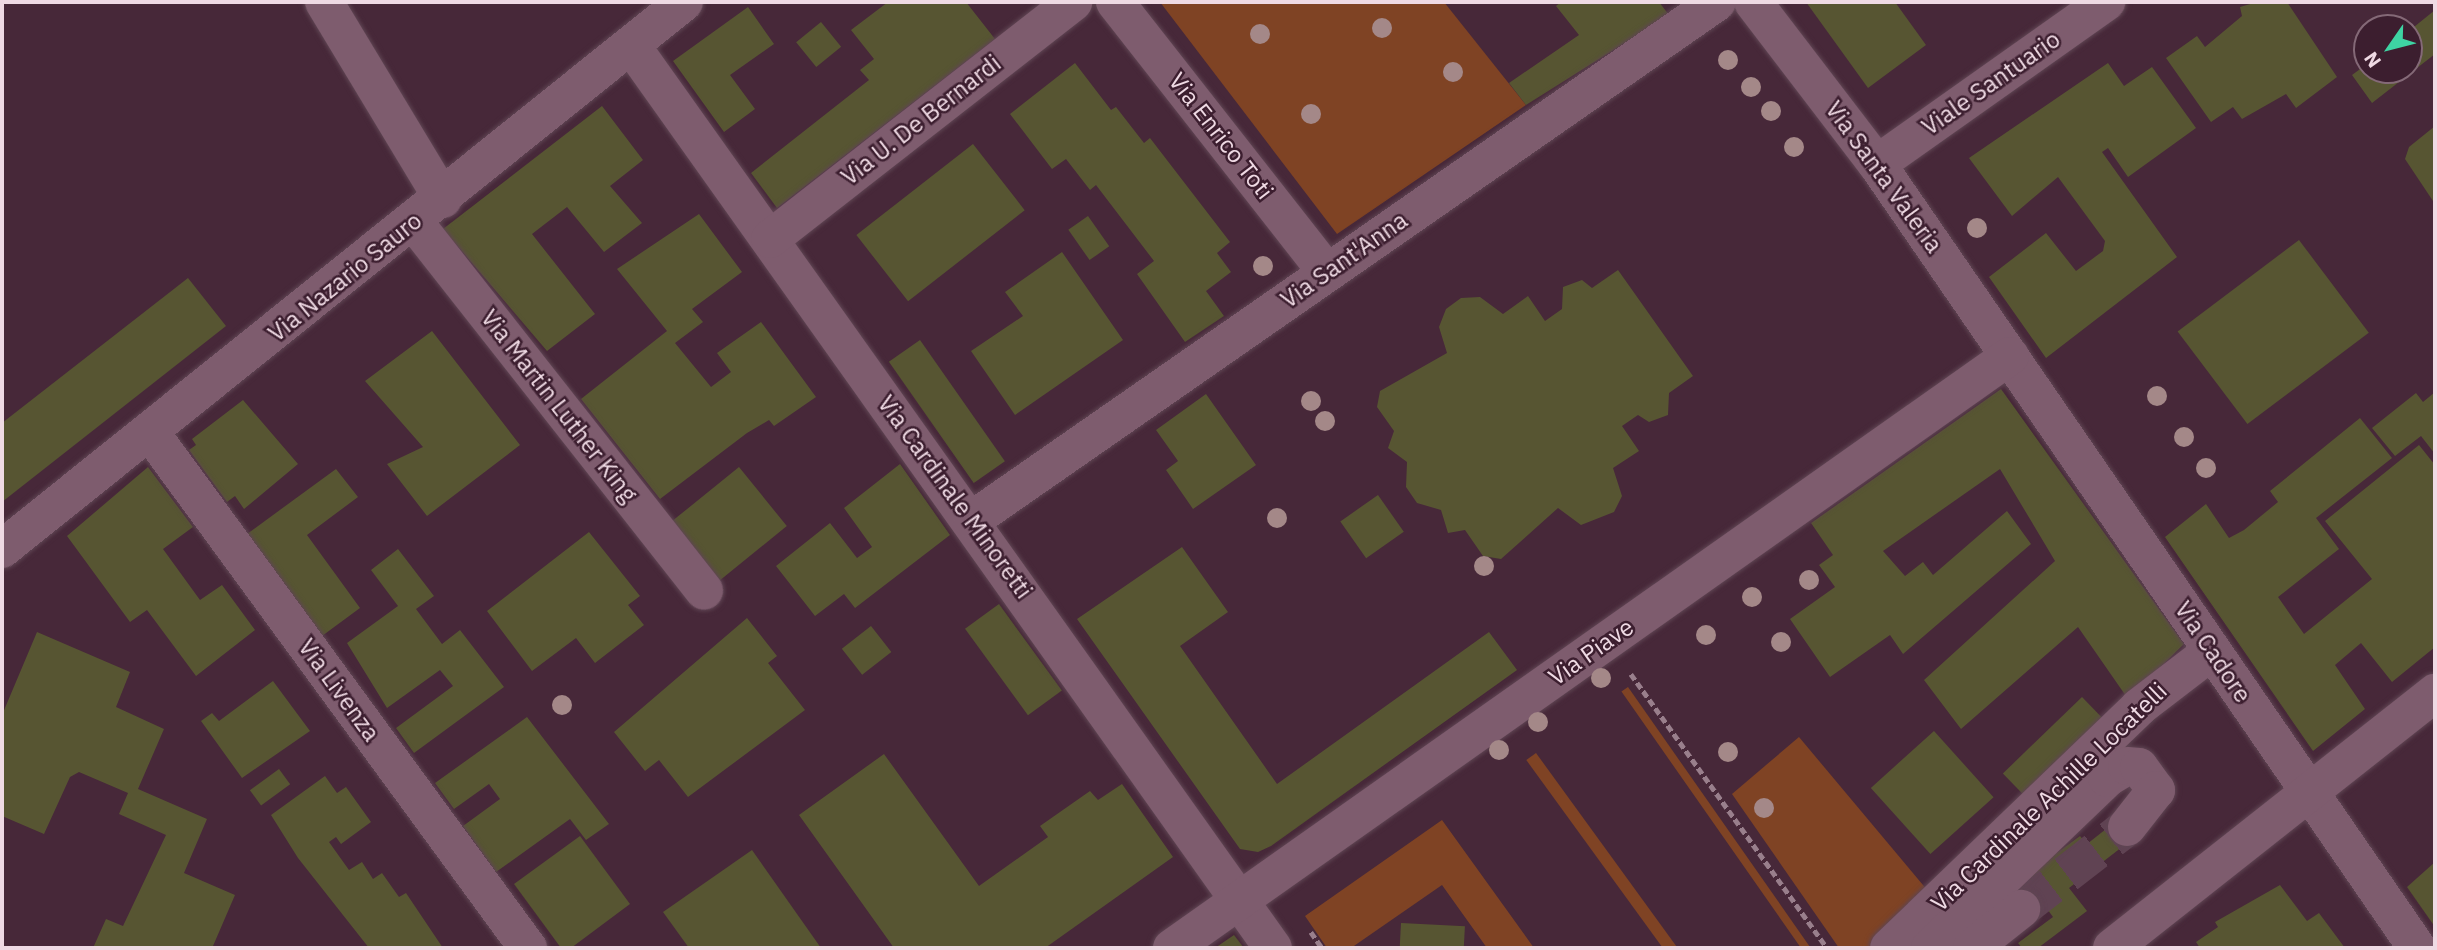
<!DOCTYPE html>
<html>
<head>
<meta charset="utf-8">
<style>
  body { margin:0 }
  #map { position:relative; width:2437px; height:950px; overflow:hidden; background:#472839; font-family:"IBM Plex Sans",sans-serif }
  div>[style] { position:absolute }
  .green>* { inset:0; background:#7f4324; transform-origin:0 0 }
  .building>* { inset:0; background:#575532; transform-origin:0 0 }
  .minor-tunnel>* { height:38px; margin-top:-19px; transform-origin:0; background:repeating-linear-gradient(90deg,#604353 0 38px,transparent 0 57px) }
  .path>* { height:4.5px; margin-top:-2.25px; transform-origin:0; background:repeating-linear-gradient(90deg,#997f8c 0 7px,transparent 0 10.5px) }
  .roads { filter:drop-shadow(0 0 2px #5f4553) drop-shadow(0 0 2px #5f4553) }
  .minor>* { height:38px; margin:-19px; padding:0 19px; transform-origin:19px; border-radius:19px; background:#7e5c6e }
  .trees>* { width:20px; height:20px; margin:-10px; border-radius:50%; background:#a48888 }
  span { translate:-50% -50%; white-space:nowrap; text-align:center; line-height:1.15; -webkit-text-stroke:5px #3c1e2f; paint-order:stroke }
  .street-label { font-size:24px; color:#efdae4 }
  .frame { position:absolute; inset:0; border:4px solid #efdae4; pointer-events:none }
  .north { position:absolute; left:2353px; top:14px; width:70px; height:70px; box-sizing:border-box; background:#3c1e2f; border:2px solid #846977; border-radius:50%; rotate:235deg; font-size:19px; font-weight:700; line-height:28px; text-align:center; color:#efdae4 }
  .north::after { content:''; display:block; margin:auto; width:24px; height:32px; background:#3ed4a3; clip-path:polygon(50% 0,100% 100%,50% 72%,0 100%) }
</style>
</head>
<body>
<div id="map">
  <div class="green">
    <i style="clip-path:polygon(1160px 2px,1444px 2px,1526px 105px,1337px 234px)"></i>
    <i style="left:1628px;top:687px;width:320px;height:8px;rotate:55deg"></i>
    <i style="clip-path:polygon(1799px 737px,1928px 891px,1873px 948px,1839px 948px,1732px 794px)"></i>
    <i style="left:1536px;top:753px;width:240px;height:12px;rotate:54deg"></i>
    <i style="clip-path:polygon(1442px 820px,1534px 948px,1487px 948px,1442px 885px,1351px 948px,1327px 948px,1305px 916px)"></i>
  </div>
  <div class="building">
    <i style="clip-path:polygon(888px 2px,966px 2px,995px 39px,777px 208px,751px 173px,869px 80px,860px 70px,874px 59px,851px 30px)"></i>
    <i style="clip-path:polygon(1561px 2px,1659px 2px,1669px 15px,1526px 105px,1509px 83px,1579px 35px,1556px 6px)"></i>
    <i style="clip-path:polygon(1806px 2px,1895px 2px,1926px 45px,1868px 88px)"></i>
    <i style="clip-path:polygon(2257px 2px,2287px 2px,2337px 77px,2296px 108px,2286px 94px,2242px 119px,2233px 107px,2211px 122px,2166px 58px,2197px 36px,2205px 47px,2242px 16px,2240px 7px)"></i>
    <i style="clip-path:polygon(748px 7px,774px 44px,730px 75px,755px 109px,724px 132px,673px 61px)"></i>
    <i style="clip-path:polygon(2435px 10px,2435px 54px,2372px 103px,2352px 75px,2367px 64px,2367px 70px,2409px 70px,2409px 31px)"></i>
    <i style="left:821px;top:22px;width:32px;height:32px;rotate:51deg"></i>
    <i style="clip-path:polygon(1075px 63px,1111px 110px,1116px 107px,1144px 143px,1150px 138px,1230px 242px,1217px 253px,1231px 272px,1206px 291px,1224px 316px,1185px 342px,1137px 274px,1154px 261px,1096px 185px,1090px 190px,1066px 159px,1052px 169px,1010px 114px)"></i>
    <i style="clip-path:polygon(2108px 63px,2124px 86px,2152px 67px,2196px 128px,2128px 177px,2108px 148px,2102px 152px,2177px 257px,2046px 358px,1989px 277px,2046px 233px,2076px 271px,2103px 251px,2105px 241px,2058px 177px,2012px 216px,1969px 158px)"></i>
    <i style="clip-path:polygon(602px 106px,643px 160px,610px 186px,642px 223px,604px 252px,567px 207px,532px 234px,595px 314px,547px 351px,443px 229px)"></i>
    <i style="clip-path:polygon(2435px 126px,2435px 204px,2405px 159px,2409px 147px)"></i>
    <i style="left:973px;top:144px;width:84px;height:148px;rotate:52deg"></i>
    <i style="clip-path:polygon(699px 214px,742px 272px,692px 309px,703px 322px,675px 343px,711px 387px,731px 372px,717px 353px,761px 322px,816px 397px,774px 426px,769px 420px,747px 433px,660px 499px,581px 399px,667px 331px,617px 269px)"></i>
    <i style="left:1088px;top:216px;width:37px;height:24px;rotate:55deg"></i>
    <i style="left:2299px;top:240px;width:116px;height:152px;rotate:53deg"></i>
    <i style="clip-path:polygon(1062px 252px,1123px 340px,1015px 415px,971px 351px,1023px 316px,1005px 292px)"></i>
    <i style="clip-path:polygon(1618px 270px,1693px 376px,1669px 393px,1668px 415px,1649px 422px,1638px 415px,1622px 426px,1639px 451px,1613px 468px,1622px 496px,1614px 512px,1581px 525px,1558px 508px,1501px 559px,1483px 556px,1465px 530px,1448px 533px,1441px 510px,1417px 503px,1406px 487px,1407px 462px,1388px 448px,1394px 431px,1377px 407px,1380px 391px,1447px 353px,1439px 327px,1446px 309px,1461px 298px,1480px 297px,1503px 314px,1528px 296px,1545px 321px,1562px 309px,1563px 287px,1582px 280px,1592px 288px)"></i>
    <i style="clip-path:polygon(188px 278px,226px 326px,2px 502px,2px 423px)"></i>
    <i style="clip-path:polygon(432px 331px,520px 445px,427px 516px,387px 464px,423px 447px,365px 381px)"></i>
    <i style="left:920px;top:340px;width:148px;height:38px;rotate:55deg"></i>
    <i style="clip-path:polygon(2001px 389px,2184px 644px,2128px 699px,2078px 627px,1961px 729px,1924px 680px,2055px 561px,2000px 469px,1883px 551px,1905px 576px,1923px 562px,1933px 575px,2007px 511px,2031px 544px,1903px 654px,1890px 635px,1830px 677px,1790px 619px,1835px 587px,1819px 565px,1833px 555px,1811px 523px)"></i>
    <i style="clip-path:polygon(2435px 392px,2435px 454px,2421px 436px,2395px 456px,2372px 428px,2416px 393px,2423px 402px)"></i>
    <i style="clip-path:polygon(1206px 394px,1256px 465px,1193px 509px,1166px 470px,1178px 461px,1156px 430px)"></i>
    <i style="clip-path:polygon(243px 400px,298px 464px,244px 509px,235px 496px,227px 502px,189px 450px,196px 445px,192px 439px)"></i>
    <i style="clip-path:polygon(2360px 418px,2392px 458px,2316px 518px,2339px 549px,2278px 597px,2304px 634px,2372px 579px,2325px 521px,2419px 445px,2435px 465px,2435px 647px,2392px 682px,2361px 643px,2335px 665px,2365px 709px,2313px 751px,2165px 537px,2206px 504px,2229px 538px,2244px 530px,2278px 502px,2270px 491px)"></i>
    <i style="clip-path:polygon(900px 464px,950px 535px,855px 608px,844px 594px,815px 616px,776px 566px,830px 523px,857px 558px,872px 547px,844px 508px)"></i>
    <i style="clip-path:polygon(148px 467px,193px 527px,163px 549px,200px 600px,222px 585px,255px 630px,196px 676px,147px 610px,130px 622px,67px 536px)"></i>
    <i style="left:739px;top:467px;width:76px;height:86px;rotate:51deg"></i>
    <i style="clip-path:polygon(336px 469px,358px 497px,307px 535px,360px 608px,322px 636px,247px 534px)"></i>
    <i style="left:1378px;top:495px;width:45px;height:46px;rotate:55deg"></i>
    <i style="clip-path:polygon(589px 532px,640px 596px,628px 605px,644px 625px,595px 663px,576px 638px,532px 671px,487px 611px)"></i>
    <i style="clip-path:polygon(1182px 547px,1228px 612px,1180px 646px,1277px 784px,1489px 632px,1517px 670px,1271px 846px,1258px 852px,1240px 849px,1077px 619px)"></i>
    <i style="clip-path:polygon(398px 549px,434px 596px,416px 609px,442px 644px,460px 630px,504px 687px,414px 753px,396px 728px,453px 686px,440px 670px,387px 708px,347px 643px,398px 606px,371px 570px)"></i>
    <i style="left:999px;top:604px;width:107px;height:42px;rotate:54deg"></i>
    <i style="clip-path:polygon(747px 618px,777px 656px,768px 663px,805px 710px,688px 797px,659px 760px,645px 771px,614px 732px)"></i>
    <i style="left:871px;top:626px;width:33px;height:37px;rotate:52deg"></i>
    <i style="clip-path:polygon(37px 632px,130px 672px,116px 707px,164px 729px,138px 789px,207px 819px,184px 873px,235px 895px,213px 946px,93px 948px,106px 919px,123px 926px,166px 835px,119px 814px,128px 793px,79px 772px,70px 777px,44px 834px,2px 816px,2px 715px)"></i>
    <i style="clip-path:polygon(273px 681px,310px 731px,242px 778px,201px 721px,212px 713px,219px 721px)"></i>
    <i style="left:2082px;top:697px;width:30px;height:110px;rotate:46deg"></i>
    <i style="clip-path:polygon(527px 717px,609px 824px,586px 840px,570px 819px,496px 872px,463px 826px,500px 799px,489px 784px,454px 809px,435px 783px)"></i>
    <i style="left:1934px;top:731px;width:89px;height:85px;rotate:48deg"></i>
    <i style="clip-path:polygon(884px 754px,979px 886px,1048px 837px,1040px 826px,1090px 791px,1098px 800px,1122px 784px,1173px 857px,1045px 948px,894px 948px,799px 815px)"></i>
    <i style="left:279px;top:769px;width:19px;height:36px;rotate:54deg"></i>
    <i style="clip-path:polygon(325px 776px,337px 793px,346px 787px,371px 822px,341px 844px,336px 837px,329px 842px,349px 870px,362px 862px,373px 879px,382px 873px,399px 897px,406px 893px,443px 948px,369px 948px,298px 858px,271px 815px)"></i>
    <i style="clip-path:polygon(2120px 818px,2135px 837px,2069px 888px,2087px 911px,2038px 948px,2022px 948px,2018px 943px,2053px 917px,2045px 906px,2029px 919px,2014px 884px,2080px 836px,2087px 844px)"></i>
    <i style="clip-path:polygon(580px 836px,630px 904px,571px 948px,561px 948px,514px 884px)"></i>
    <i style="clip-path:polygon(752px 850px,821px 948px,689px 948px,663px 912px)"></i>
    <i style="clip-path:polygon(2435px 862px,2435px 927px,2407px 887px)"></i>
    <i style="clip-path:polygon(2280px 885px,2307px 921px,2319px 913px,2345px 948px,2200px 948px,2196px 942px,2218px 927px,2215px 922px)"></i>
    <i style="left:1401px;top:923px;width:64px;height:25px;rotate:3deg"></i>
    <i style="clip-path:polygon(1234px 935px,1244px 948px,1215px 948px)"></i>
  </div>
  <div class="minor-tunnel">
    <i style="left:2021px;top:909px;width:134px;rotate:-37.7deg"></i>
  </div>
  <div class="path">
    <i style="left:1631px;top:674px;width:337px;rotate:54.4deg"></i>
    <i style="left:1311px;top:932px;width:19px;rotate:55deg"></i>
  </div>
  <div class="roads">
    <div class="minor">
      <i style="left:324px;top:2px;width:230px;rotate:58.9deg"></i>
      <i style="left:1115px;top:2px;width:343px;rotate:51.9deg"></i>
      <i style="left:1753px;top:2px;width:204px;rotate:52.6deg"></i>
      <i style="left:1877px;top:164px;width:952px;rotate:55.44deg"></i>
      <i style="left:633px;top:48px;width:1104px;rotate:54.58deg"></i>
      <i style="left:1877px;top:164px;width:281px;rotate:-35.3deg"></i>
      <i style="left:414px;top:222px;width:469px;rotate:51.8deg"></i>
      <i style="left:770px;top:239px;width:385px;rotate:-38deg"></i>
      <i style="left:150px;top:432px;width:640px;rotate:53.78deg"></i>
      <i style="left:972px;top:520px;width:907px;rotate:-34.81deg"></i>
      <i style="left:2px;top:549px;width:874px;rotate:-38.73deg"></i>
      <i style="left:1172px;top:948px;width:1026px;rotate:-35.24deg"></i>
      <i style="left:1889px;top:948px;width:347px;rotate:-43.9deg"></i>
      <i style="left:2139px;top:707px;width:92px;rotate:-37.5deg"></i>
      <i style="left:1930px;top:948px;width:245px;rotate:-43.8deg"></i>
      <i style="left:2107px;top:778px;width:23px;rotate:-31deg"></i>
      <i style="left:2127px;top:766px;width:12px;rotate:5deg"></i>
      <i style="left:2139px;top:767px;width:29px;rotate:54deg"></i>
      <i style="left:2156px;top:790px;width:47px;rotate:128.1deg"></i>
      <i style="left:1972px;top:948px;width:63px;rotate:-38.5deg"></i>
      <i style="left:2112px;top:948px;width:412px;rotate:-38.3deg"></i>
    </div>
  </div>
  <div class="trees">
    <i style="left:1382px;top:28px"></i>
    <i style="left:1260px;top:34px"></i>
    <i style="left:1728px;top:60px"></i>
    <i style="left:1453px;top:72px"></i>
    <i style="left:1751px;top:87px"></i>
    <i style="left:1771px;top:111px"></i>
    <i style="left:1311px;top:114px"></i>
    <i style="left:1794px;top:147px"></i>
    <i style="left:1977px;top:228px"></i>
    <i style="left:1263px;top:266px"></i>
    <i style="left:2157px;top:396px"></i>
    <i style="left:1311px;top:401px"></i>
    <i style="left:1325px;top:421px"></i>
    <i style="left:2184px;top:437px"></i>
    <i style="left:2206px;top:468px"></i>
    <i style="left:1277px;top:518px"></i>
    <i style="left:1484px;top:566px"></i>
    <i style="left:1809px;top:580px"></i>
    <i style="left:1752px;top:597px"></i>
    <i style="left:1706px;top:635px"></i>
    <i style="left:1781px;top:642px"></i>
    <i style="left:1601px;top:678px"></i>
    <i style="left:562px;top:705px"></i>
    <i style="left:1538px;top:722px"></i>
    <i style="left:1499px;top:750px"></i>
    <i style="left:1728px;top:752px"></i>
    <i style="left:1764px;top:808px"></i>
  </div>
  <div class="street-label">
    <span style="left:1991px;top:83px;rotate:-35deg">Viale Santuario</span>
    <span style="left:921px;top:120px;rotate:-38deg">Via U. De Bernardi</span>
    <span style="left:1221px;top:136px;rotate:52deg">Via Enrico Toti</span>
    <span style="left:1884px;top:177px;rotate:54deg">Via Santa Valeria</span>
    <span style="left:1344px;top:260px;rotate:-35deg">Via Sant'Anna</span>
    <span style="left:345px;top:277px;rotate:-39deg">Via Nazario Sauro</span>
    <span style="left:559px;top:406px;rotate:52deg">Via Martin Luther King</span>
    <span style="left:955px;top:497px;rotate:54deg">Via Cardinale Minoretti</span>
    <span style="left:1591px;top:652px;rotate:-35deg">Via Piave</span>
    <span style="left:2213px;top:652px;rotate:56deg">Via Cadore</span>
    <span style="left:339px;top:690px;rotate:54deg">Via Livenza</span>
    <span style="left:2049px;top:797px;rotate:-44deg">Via Cardinale Achille Locatelli</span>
  </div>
  <div class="frame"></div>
  <div class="north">N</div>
</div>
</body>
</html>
